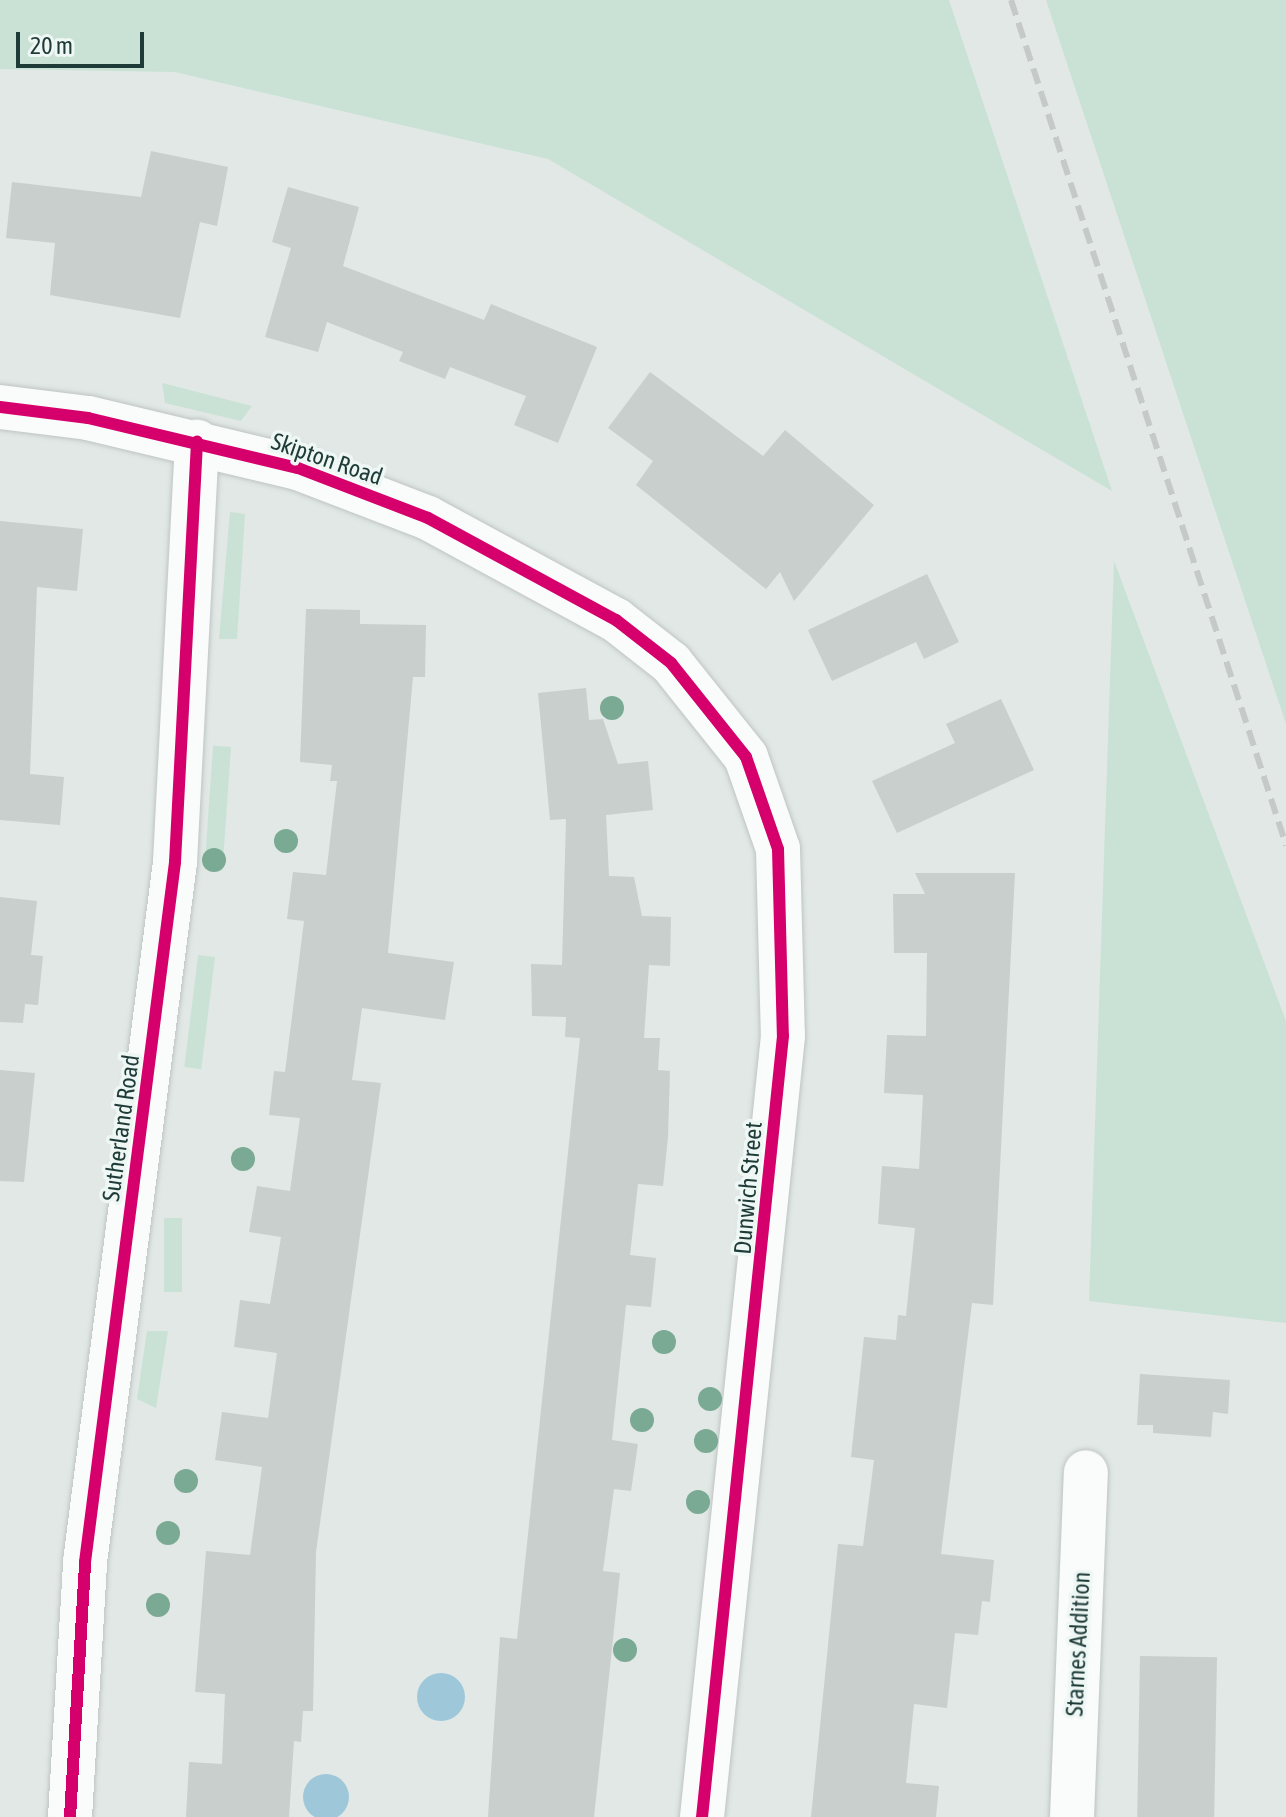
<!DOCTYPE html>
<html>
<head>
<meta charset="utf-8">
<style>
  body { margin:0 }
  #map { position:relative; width:1286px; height:1817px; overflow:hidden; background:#e1e8e6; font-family:"Asap Condensed",sans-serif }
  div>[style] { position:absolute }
  .green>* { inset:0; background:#c9e2d5; transform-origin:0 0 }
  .water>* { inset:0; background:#9ec8da }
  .round { border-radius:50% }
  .building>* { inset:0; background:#c8cfcd; transform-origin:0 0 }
  .roads { filter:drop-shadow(0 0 2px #bec5c3) drop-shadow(0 0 2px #bec5c3) }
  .minor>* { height:44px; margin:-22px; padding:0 22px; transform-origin:22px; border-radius:22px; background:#fafcfb }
  .rail>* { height:6px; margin-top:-3px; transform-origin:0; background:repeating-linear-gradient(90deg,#c5cac9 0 16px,transparent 0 24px) }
  .cycleway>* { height:12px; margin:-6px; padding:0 6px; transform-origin:6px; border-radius:6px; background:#d6006c }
  .trees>* { width:24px; height:24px; margin:-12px; border-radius:50%; background:#7aa994 }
  span { translate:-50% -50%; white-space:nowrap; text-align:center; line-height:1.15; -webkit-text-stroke:7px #eef7f4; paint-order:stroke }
  .street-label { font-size:24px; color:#1e3b38 }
  .scale { position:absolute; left:16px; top:32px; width:128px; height:36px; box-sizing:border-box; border:4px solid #1e3b38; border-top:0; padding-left:10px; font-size:24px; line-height:28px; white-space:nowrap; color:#1e3b38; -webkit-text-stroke:6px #eef7f4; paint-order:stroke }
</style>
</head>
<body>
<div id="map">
  <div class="green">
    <i style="clip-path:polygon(0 0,949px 0,1112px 491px,548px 159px,175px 72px,0 69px)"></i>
    <i style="clip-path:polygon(1046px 0,1286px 0,1286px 724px)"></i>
    <i style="clip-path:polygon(162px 383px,252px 406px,241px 421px,165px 403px)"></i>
    <i style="clip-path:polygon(230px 512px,245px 514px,237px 639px,219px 639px)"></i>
    <i style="clip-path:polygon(1114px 561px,1286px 1021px,1286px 1323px,1089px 1301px)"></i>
    <i style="left:231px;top:747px;width:124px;height:18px;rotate:94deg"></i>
    <i style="left:215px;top:957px;width:113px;height:17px;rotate:97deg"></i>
    <i style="left:164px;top:1218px;width:18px;height:74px"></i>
    <i style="clip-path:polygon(147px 1331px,168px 1331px,156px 1408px,137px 1399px)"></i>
  </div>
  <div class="water">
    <i class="round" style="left:417px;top:1673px;width:48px;height:48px"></i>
    <i class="round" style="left:303px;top:1774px;width:46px;height:46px"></i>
  </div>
  <div class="building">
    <i style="clip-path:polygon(151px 151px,228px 167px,217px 226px,200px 222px,180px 318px,50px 295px,55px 243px,6px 238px,12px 182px,141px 197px)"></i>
    <i style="clip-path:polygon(288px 187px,359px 207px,343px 266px,484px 320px,491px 304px,597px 347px,558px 443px,514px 425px,526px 396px,450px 367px,445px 379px,399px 361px,403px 352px,327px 322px,318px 352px,265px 337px,291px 248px,272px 242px)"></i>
    <i style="clip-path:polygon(650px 372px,763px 456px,785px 430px,874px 505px,794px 601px,780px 572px,766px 589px,636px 485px,653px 461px,608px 428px)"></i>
    <i style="clip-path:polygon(0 521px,83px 529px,77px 591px,37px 587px,30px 774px,64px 777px,60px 825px,0 820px)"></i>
    <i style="clip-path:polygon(927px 574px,959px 642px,924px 659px,916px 642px,832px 681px,808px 630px)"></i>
    <i style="clip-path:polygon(306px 609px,360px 610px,360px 624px,426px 625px,425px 677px,413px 677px,388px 953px,454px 962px,445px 1020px,362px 1008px,352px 1080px,381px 1083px,316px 1552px,313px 1711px,303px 1711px,301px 1742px,294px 1741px,289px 1817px,186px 1817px,189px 1762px,222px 1764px,225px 1694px,195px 1692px,206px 1551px,250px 1555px,262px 1467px,215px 1460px,222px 1412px,268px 1418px,277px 1353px,234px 1347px,240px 1300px,270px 1304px,281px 1237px,249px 1232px,257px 1186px,290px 1191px,300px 1118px,269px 1115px,274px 1071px,285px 1072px,304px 921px,287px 919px,293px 872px,326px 875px,337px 781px,330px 781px,332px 765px,300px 762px)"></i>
    <i style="clip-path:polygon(586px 688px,589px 720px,603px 719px,618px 764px,648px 761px,653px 810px,606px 815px,609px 876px,634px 877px,642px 916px,671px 917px,670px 966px,649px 965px,644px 1038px,660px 1038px,658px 1070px,670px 1071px,668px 1137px,663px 1186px,638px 1184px,630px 1255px,656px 1258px,651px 1307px,626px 1305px,612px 1440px,638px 1444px,631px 1491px,614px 1489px,603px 1571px,620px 1573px,594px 1817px,488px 1817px,500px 1637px,517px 1639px,580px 1038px,565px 1037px,566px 1017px,532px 1016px,531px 964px,562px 965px,566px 819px,550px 820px,538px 693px)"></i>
    <i style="clip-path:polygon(1001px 699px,1034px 770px,897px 833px,872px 781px,955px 743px,946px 724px)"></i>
    <i style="clip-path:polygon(915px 873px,1015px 873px,993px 1305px,972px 1303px,941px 1554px,994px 1560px,990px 1602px,982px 1601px,978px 1635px,955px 1633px,947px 1708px,914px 1704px,906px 1783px,939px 1786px,936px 1817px,811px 1817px,838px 1544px,863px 1546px,874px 1460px,851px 1457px,864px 1337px,896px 1340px,898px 1315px,906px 1316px,915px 1228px,878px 1224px,882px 1166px,919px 1169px,923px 1095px,884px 1093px,887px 1035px,926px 1036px,927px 953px,894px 953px,893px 894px,925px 894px)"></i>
    <i style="clip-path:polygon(0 897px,37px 901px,31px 955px,43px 956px,38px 1005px,25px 1004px,23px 1023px,0 1022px)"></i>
    <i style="clip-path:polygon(0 1070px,35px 1073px,24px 1182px,0 1181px)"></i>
    <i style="clip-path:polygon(1140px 1374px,1230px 1380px,1228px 1414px,1213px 1412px,1211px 1437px,1153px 1433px,1153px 1425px,1137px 1425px)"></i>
    <i style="left:1140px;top:1656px;width:77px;height:161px;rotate:1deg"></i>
  </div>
  <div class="roads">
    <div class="minor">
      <i style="left:0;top:407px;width:89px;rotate:7.1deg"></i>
      <i style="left:88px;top:418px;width:216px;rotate:13.4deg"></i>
      <i style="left:298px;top:468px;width:139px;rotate:21deg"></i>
      <i style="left:428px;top:518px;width:214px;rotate:28.5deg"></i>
      <i style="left:616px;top:620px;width:70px;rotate:38deg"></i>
      <i style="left:671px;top:663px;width:120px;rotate:51.4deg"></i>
      <i style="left:746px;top:757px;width:97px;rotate:70.8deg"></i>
      <i style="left:778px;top:849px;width:187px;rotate:88.5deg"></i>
      <i style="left:783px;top:1036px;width:785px;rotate:95.92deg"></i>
      <i style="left:70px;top:1817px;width:255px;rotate:-86.6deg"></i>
      <i style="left:85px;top:1562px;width:706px;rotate:-82.67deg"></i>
      <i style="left:175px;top:862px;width:421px;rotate:-87deg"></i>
      <i style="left:1072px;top:1817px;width:345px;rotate:-87.7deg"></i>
    </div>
  </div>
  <div class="rail">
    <i style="left:1011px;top:0;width:889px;rotate:71.97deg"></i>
  </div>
  <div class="cycleway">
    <i style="left:0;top:407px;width:89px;rotate:7.1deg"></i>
    <i style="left:88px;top:418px;width:216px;rotate:13.4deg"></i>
    <i style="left:298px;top:468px;width:139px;rotate:21deg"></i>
    <i style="left:428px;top:518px;width:214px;rotate:28.5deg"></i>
    <i style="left:616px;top:620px;width:70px;rotate:38deg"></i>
    <i style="left:671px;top:663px;width:120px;rotate:51.4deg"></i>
    <i style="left:746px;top:757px;width:97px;rotate:70.8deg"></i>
    <i style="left:778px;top:849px;width:187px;rotate:88.5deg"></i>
    <i style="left:783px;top:1036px;width:785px;rotate:95.92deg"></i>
    <i style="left:70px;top:1817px;width:255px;rotate:-86.6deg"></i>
    <i style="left:85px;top:1562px;width:706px;rotate:-82.67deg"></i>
    <i style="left:175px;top:862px;width:421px;rotate:-87deg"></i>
  </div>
  <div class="trees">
    <i style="left:612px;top:708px"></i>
    <i style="left:286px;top:841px"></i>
    <i style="left:214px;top:860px"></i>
    <i style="left:243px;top:1159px"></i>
    <i style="left:664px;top:1342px"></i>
    <i style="left:710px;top:1399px"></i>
    <i style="left:642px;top:1420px"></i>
    <i style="left:706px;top:1441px"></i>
    <i style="left:186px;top:1481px"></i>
    <i style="left:698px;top:1502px"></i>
    <i style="left:168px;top:1533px"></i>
    <i style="left:158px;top:1605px"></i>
    <i style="left:625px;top:1650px"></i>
  </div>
  <div class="street-label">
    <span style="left:327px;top:459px;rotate:19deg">Skipton Road</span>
    <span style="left:121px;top:1128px;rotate:-82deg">Sutherland Road</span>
    <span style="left:748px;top:1188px;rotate:-85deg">Dunwich Street</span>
    <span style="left:1078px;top:1644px;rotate:-87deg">Starnes Addition</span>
  </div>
  <div class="scale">20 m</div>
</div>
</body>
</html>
